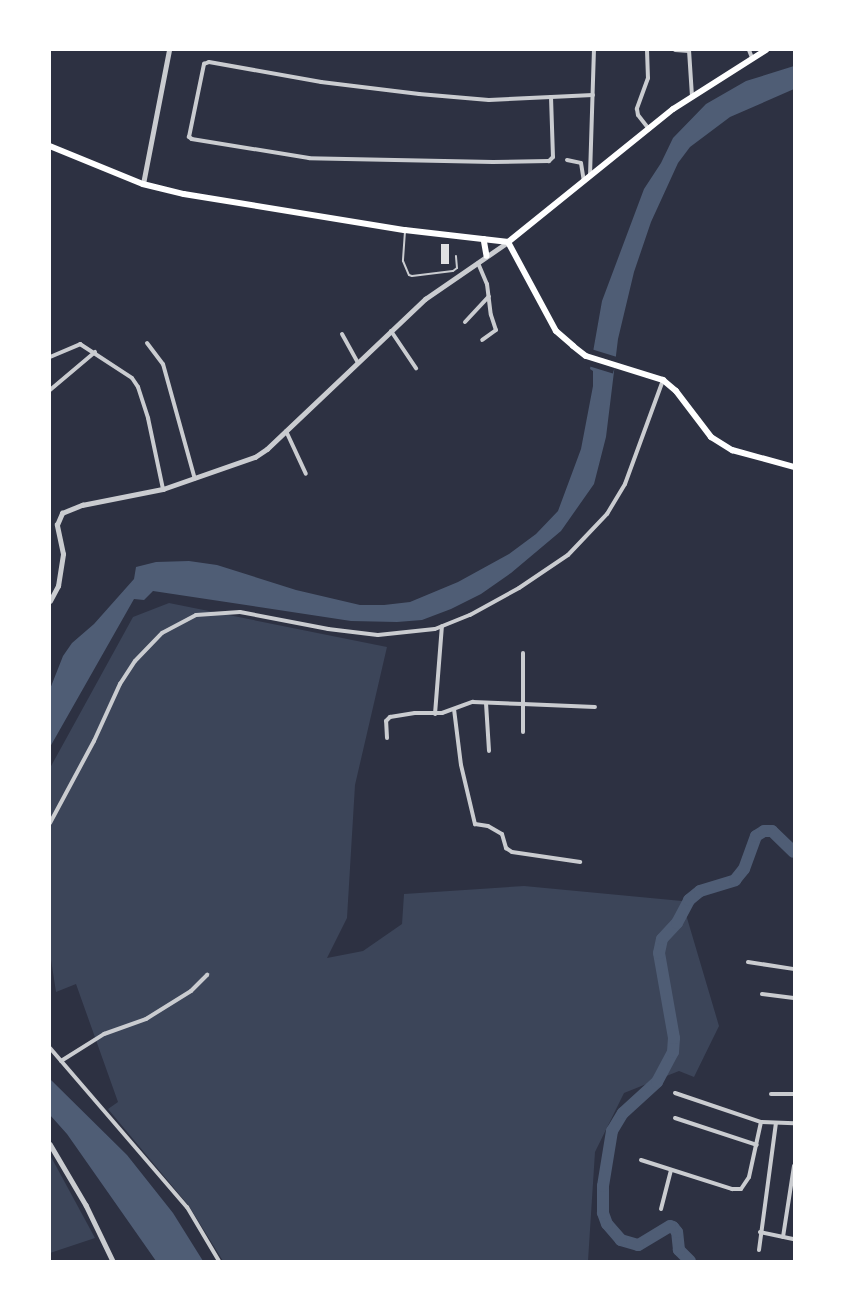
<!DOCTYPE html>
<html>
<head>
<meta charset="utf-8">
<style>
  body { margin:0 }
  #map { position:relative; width:844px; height:1311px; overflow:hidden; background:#2d3142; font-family:"Nunito Sans",sans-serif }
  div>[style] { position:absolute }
  .green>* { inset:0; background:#3c4559 }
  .water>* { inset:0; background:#4f5d75 }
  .pier>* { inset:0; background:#2d3142; transform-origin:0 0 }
  .river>* { height:12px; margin:-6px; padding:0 6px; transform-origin:6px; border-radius:6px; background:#4f5d75 }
  .building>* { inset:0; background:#e0e0e3; transform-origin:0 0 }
  .service>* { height:2px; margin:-1px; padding:0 1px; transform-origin:1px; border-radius:1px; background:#caccd0 }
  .minor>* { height:4px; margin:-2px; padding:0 2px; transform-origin:2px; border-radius:2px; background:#caccd0 }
  .tertiary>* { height:4.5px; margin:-2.25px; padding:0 2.25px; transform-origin:2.25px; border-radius:2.25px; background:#caccd0 }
  .secondary>* { height:5.5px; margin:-2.75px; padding:0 2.75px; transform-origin:2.75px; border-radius:2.75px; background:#fff }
  .primary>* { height:6px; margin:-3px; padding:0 3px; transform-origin:3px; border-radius:3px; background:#fff }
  span { translate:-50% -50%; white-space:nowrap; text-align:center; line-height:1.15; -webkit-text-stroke:4px #fff; paint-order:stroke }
  .frame { position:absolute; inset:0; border:51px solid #fff; pointer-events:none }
</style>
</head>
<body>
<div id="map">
  <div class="green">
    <i style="clip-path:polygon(169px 603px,387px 647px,355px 785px,347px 918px,327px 958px,363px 951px,402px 924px,404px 894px,524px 886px,682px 901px,719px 1026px,694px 1077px,679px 1071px,624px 1093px,595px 1152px,588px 1261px,223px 1261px,189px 1206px,108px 1109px,118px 1102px,76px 984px,56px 992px,50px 953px,50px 768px,133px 617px)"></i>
    <i style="clip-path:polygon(50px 1155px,95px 1238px,50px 1253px)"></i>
  </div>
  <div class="water">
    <i style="clip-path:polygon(794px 66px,794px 89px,730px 117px,690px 147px,678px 163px,651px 222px,634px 272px,618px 339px,606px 437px,594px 484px,561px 531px,511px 573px,481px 594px,451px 609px,422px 620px,397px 622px,351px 621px,153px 591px,144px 600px,134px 599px,50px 747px,50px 689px,63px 656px,72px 643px,94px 624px,134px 579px,136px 567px,156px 562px,189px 561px,217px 565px,296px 590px,360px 605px,384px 605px,410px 602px,458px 582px,509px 554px,536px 534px,558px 511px,581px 449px,593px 386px,593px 371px,590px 369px,602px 301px,644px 189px,661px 163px,673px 138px,706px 104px,746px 81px)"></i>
    <i style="clip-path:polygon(50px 1079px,127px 1155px,173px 1213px,203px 1261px,156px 1261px,67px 1134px,50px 1115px)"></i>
  </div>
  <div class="pier">
    <i style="left:591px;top:349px;width:28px;height:17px;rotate:17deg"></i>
  </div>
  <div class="river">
    <i style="left:690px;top:1261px;width:16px;rotate:-135deg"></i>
    <i style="left:679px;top:1250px;width:18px;rotate:-96deg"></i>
    <i style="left:677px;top:1232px;width:6px;rotate:-129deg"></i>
    <i style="left:673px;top:1227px;width:3px;rotate:-162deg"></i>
    <i style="left:670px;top:1226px;width:37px;rotate:149deg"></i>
    <i style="left:638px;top:1245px;width:18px;rotate:-164deg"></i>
    <i style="left:621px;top:1240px;width:21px;rotate:-131deg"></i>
    <i style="left:607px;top:1224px;width:12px;rotate:-110deg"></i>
    <i style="left:603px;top:1213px;width:27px;rotate:-90deg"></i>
    <i style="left:603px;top:1186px;width:56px;rotate:-80.7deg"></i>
    <i style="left:612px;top:1131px;width:21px;rotate:-59deg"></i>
    <i style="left:623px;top:1113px;width:46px;rotate:-42.4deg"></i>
    <i style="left:657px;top:1082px;width:34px;rotate:-62deg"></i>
    <i style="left:673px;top:1052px;width:14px;rotate:-86deg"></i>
    <i style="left:674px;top:1038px;width:86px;rotate:-100deg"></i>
    <i style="left:659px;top:953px;width:14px;rotate:-78deg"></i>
    <i style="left:662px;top:939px;width:22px;rotate:-47deg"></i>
    <i style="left:677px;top:923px;width:26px;rotate:-62deg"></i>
    <i style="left:689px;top:900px;width:14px;rotate:-39deg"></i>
    <i style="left:700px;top:891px;width:37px;rotate:-17deg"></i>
    <i style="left:735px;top:880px;width:14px;rotate:-51deg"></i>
    <i style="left:744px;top:869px;width:35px;rotate:-70deg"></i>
    <i style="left:756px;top:836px;width:9px;rotate:-32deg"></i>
    <i style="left:764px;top:831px;width:8px"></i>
    <i style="left:772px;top:831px;width:30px;rotate:44deg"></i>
  </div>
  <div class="building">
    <i style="left:441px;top:244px;width:8px;height:20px"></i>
  </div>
  <div class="service">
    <i style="left:405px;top:231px;width:30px;rotate:94deg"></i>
    <i style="left:403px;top:261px;width:15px;rotate:67deg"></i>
    <i style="left:409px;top:275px;width:3px;rotate:18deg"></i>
    <i style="left:412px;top:276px;width:41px;rotate:-7deg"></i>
    <i style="left:453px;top:271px;width:5px;rotate:-37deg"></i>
    <i style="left:457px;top:268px;width:12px;rotate:-95deg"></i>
  </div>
  <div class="minor">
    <i style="left:647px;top:50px;width:28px;rotate:88deg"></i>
    <i style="left:648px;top:78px;width:33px;rotate:110deg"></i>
    <i style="left:637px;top:109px;width:6px;rotate:81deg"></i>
    <i style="left:638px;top:115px;width:18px;rotate:52deg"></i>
    <i style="left:675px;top:50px;width:14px;rotate:4deg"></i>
    <i style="left:689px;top:50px;width:46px;rotate:86.3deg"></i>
    <i style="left:749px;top:50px;width:9px;rotate:69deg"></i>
    <i style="left:209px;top:62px;width:114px;rotate:10.1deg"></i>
    <i style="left:321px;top:82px;width:99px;rotate:7deg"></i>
    <i style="left:419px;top:94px;width:70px;rotate:4.9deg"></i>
    <i style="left:489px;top:100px;width:62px;rotate:-2.8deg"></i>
    <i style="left:551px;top:97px;width:60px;rotate:88.1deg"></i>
    <i style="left:553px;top:157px;width:6px;rotate:135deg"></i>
    <i style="left:549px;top:161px;width:56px;rotate:179deg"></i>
    <i style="left:493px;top:162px;width:184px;rotate:-178.8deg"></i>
    <i style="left:309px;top:158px;width:119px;rotate:-170.8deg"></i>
    <i style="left:192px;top:139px;width:4px;rotate:-146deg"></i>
    <i style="left:189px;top:137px;width:75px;rotate:-78.4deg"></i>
    <i style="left:204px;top:64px;width:5px;rotate:-22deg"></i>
    <i style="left:551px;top:97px;width:42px;rotate:-2.7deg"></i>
    <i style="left:567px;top:160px;width:14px;rotate:12deg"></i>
    <i style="left:581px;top:163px;width:18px;rotate:81deg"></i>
    <i style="left:590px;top:176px;width:126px;rotate:-88.2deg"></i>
    <i style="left:478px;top:263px;width:23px;rotate:67deg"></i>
    <i style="left:487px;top:284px;width:31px;rotate:83deg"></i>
    <i style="left:491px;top:315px;width:16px;rotate:72deg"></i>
    <i style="left:496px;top:330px;width:17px;rotate:144deg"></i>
    <i style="left:465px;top:322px;width:35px;rotate:-47deg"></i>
    <i style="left:391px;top:331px;width:45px;rotate:56deg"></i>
    <i style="left:342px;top:334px;width:33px;rotate:61deg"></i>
    <i style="left:147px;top:343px;width:26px;rotate:53deg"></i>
    <i style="left:163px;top:364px;width:119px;rotate:74.5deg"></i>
    <i style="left:50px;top:357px;width:33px;rotate:-23deg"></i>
    <i style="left:80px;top:344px;width:62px;rotate:33.2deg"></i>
    <i style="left:132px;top:378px;width:11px;rotate:56deg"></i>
    <i style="left:138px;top:387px;width:33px;rotate:72deg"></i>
    <i style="left:148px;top:418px;width:73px;rotate:78.1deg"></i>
    <i style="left:50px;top:390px;width:59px;rotate:-40.2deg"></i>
    <i style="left:286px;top:431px;width:47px;rotate:65.1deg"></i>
    <i style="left:486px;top:703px;width:48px;rotate:86.4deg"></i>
    <i style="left:454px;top:709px;width:56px;rotate:82.9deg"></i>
    <i style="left:461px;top:765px;width:61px;rotate:76.7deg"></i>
    <i style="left:475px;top:824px;width:13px;rotate:9deg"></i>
    <i style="left:488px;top:826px;width:16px;rotate:30deg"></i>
    <i style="left:502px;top:834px;width:15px;rotate:74deg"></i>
    <i style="left:506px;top:848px;width:7px;rotate:34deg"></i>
    <i style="left:512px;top:852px;width:69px;rotate:8.4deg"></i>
    <i style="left:435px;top:714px;width:88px;rotate:-85.5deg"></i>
    <i style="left:523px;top:732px;width:28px;rotate:-90deg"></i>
    <i style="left:523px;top:704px;width:72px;rotate:2.4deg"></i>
    <i style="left:387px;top:738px;width:17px;rotate:-93deg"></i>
    <i style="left:386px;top:721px;width:6px;rotate:-45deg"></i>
    <i style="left:390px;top:717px;width:25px;rotate:-9deg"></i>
    <i style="left:415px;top:713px;width:27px"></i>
    <i style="left:442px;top:713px;width:33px;rotate:-20deg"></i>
    <i style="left:473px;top:702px;width:50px;rotate:2.3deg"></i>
    <i style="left:523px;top:704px;width:51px;rotate:-90deg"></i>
    <i style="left:50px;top:823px;width:93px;rotate:-61.8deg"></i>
    <i style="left:94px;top:741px;width:63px;rotate:-65.5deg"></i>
    <i style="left:120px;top:684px;width:27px;rotate:-57deg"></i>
    <i style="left:135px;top:661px;width:39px;rotate:-46deg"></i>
    <i style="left:162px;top:633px;width:38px;rotate:-28deg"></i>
    <i style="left:196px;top:615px;width:44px;rotate:-3.9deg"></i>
    <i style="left:240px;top:612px;width:90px;rotate:10.9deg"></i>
    <i style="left:328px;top:629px;width:50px;rotate:6.8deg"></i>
    <i style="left:378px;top:635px;width:57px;rotate:-6deg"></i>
    <i style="left:435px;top:629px;width:38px;rotate:-22deg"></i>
    <i style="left:470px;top:615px;width:56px;rotate:-28.9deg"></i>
    <i style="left:519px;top:588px;width:59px;rotate:-34deg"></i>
    <i style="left:568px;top:555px;width:57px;rotate:-46.4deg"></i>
    <i style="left:607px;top:514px;width:35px;rotate:-59deg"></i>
    <i style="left:625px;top:484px;width:111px;rotate:-69.9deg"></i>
    <i style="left:748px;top:962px;width:47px;rotate:8.7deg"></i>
    <i style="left:762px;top:994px;width:32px;rotate:7deg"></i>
    <i style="left:50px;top:1048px;width:210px;rotate:49.3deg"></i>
    <i style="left:187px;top:1207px;width:63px;rotate:59.3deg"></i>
    <i style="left:61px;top:1061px;width:51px;rotate:-32.1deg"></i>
    <i style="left:104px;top:1034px;width:45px;rotate:-19.7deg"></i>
    <i style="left:146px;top:1019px;width:53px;rotate:-31.9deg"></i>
    <i style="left:191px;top:991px;width:23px;rotate:-45deg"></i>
    <i style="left:675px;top:1093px;width:91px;rotate:18.6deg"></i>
    <i style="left:761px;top:1122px;width:33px;rotate:2deg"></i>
    <i style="left:771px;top:1094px;width:23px"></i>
    <i style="left:675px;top:1118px;width:86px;rotate:18.2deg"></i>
    <i style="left:641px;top:1160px;width:96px;rotate:17.7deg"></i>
    <i style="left:732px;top:1189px;width:9px"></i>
    <i style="left:741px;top:1189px;width:14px;rotate:-56deg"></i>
    <i style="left:749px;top:1177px;width:56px;rotate:-77.7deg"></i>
    <i style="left:661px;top:1209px;width:40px;rotate:-75.6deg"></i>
    <i style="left:760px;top:1232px;width:35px;rotate:12deg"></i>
    <i style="left:783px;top:1237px;width:72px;rotate:-81.2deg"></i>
    <i style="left:759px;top:1250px;width:128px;rotate:-82.4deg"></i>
  </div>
  <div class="tertiary">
    <i style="left:143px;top:184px;width:136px;rotate:-79deg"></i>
    <i style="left:50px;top:601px;width:17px;rotate:-62deg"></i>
    <i style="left:58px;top:586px;width:32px;rotate:-81deg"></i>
    <i style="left:63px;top:554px;width:30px;rotate:-102deg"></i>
    <i style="left:57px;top:525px;width:13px;rotate:-67deg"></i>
    <i style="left:62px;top:513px;width:22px;rotate:-22deg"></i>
    <i style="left:82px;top:505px;width:83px;rotate:-11.2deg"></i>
    <i style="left:163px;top:489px;width:97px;rotate:-19.2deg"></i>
    <i style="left:255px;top:457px;width:14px;rotate:-34deg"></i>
    <i style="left:267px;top:449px;width:218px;rotate:-43.5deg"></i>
    <i style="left:425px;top:299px;width:101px;rotate:-34.5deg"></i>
    <i style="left:50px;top:1144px;width:71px;rotate:59.5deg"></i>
    <i style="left:86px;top:1205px;width:62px;rotate:64.3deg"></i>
  </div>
  <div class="secondary">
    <i style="left:50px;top:146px;width:100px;rotate:22.2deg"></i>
    <i style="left:143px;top:184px;width:42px;rotate:13.7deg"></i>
    <i style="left:184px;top:194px;width:224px;rotate:9.3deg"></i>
    <i style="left:405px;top:230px;width:104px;rotate:6.6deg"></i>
    <i style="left:484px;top:239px;width:17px;rotate:80deg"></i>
  </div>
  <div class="primary">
    <i style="left:766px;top:50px;width:110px;rotate:147.6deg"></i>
    <i style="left:673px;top:109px;width:212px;rotate:141.1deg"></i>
    <i style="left:508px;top:242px;width:101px;rotate:61.7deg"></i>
    <i style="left:556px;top:331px;width:23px;rotate:41deg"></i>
    <i style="left:573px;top:346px;width:16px;rotate:38deg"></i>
    <i style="left:586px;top:356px;width:81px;rotate:17.3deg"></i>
    <i style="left:663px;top:380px;width:17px;rotate:40deg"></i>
    <i style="left:676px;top:391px;width:58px;rotate:52.7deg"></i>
    <i style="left:711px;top:437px;width:25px;rotate:32deg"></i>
    <i style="left:732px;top:450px;width:64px;rotate:15.3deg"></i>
  </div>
  <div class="frame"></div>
</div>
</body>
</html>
